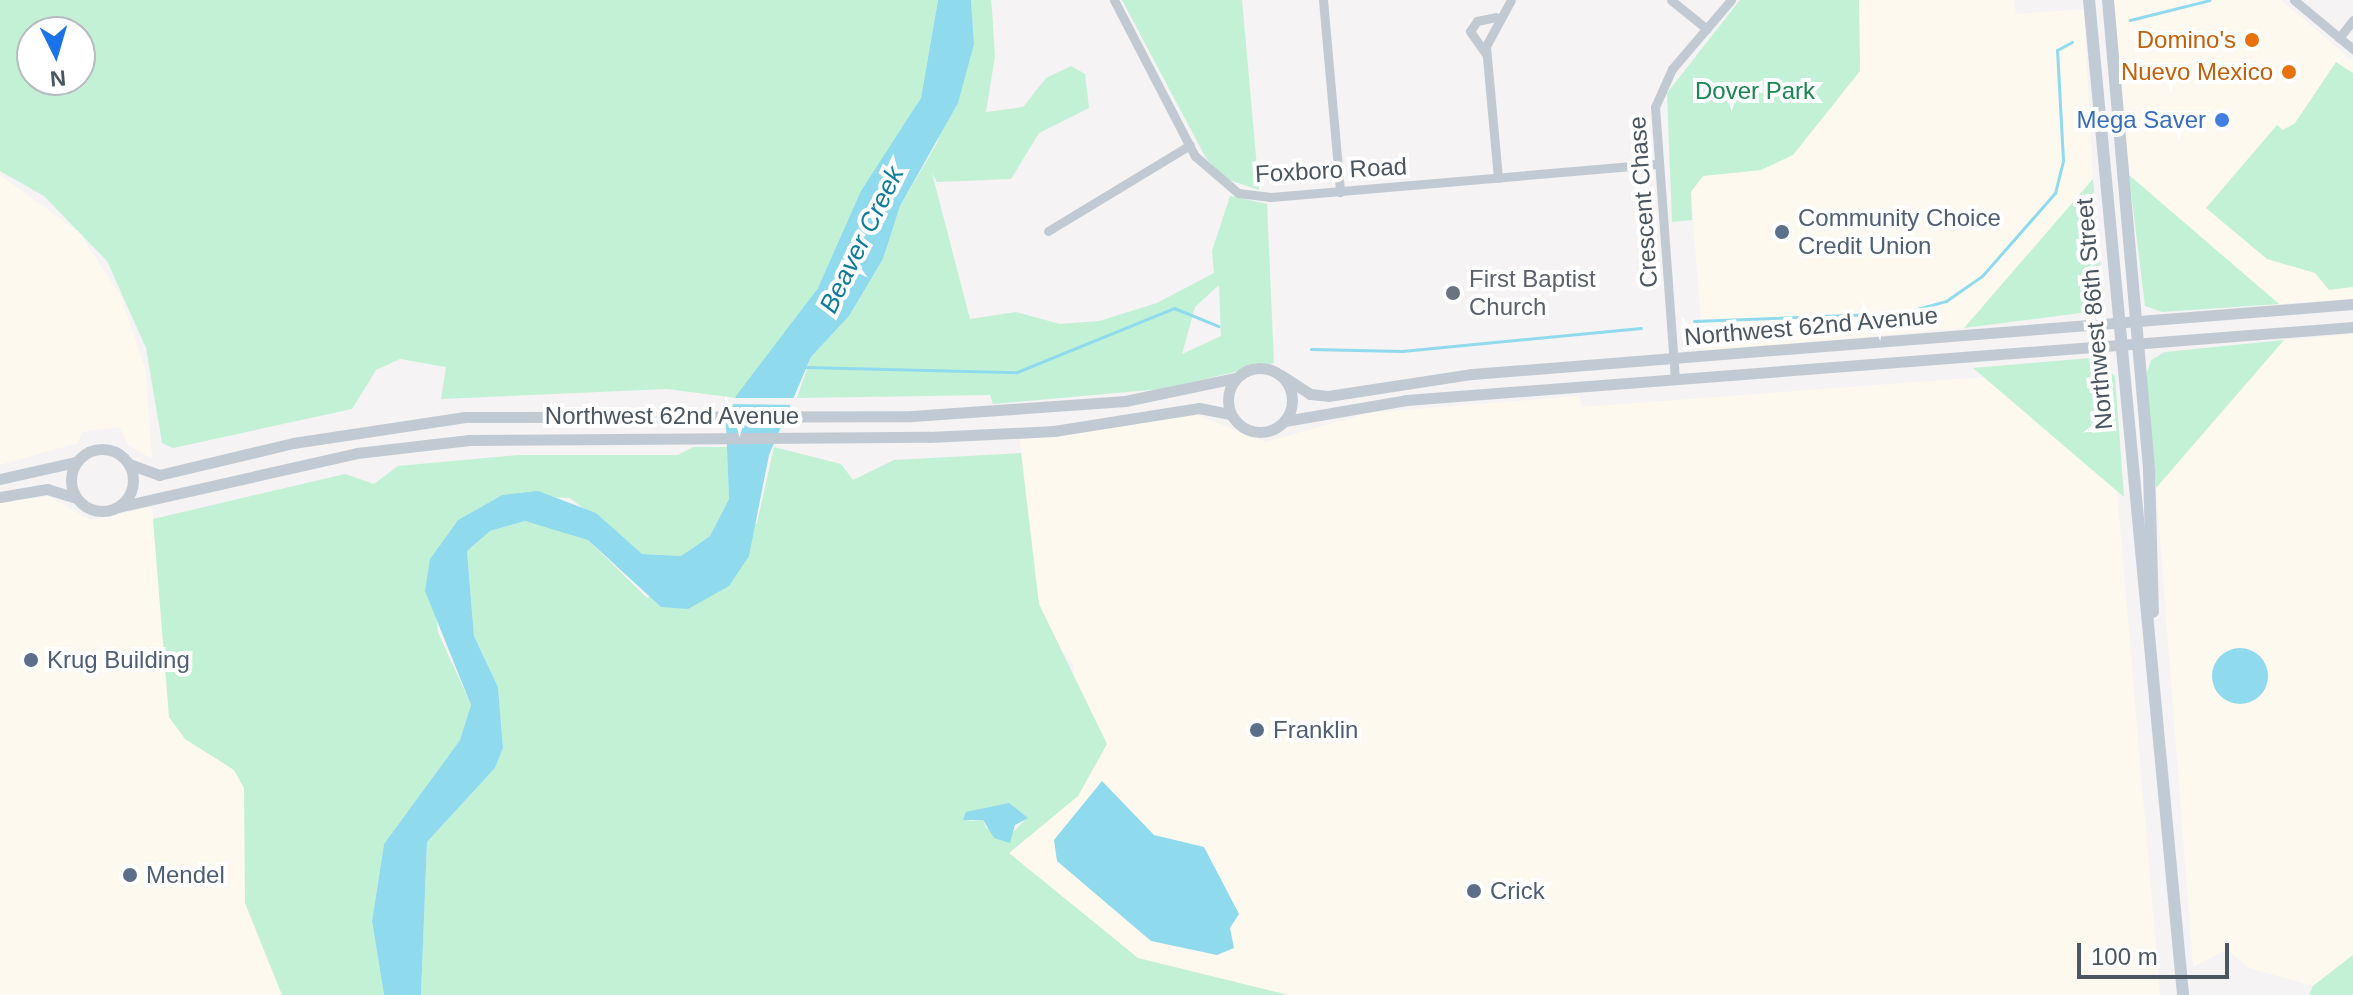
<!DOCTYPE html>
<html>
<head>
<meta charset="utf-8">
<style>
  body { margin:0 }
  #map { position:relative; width:2353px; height:995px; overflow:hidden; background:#f5f3f3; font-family:Arial,sans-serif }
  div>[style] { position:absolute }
  .commercial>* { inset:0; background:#fdf9ef }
  .green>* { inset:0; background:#c3f1d5 }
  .water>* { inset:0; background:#90daee }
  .round { border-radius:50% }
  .pier>* { inset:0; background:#f5f3f3 }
  .stream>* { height:3px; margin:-1.5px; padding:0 1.5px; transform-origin:1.5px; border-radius:1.5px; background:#90daee }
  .minor>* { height:9px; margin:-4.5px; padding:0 4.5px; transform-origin:4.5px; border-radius:4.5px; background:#c1cad2 }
  .tertiary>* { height:11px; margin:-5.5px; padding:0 5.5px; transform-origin:5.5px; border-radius:5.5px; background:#c1cad2 }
  .tertiary>.ring { margin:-5.5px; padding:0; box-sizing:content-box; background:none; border:11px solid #c1cad2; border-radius:50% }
  .secondary>* { height:12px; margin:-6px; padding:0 6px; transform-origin:6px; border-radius:6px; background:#c1cbd6 }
  .dots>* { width:22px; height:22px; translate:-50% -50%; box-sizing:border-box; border:4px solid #fff; border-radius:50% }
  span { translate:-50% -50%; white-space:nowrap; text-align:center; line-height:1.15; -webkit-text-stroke:8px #fff; paint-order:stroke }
  .food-label { font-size:24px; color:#c56008 }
  .right { translate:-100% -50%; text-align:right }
  .park-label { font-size:24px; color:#17864f }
  .shop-label { font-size:24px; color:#366cbe }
  .street-label { font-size:24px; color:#4a5661 }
  .service-label { font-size:24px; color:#4e5e75 }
  .left { translate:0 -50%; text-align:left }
  .worship-label { font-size:24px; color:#5b616d }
  .water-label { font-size:26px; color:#0c7c9b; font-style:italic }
  .north { position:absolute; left:16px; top:16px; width:80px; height:80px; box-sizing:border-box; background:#fff; border:2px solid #b7bbc0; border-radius:50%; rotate:175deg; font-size:22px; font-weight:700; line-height:32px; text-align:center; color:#4a5661 }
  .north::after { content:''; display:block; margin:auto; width:28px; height:36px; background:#1a73e8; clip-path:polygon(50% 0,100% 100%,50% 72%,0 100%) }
  .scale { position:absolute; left:2077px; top:943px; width:152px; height:36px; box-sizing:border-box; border:4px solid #4a5661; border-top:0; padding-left:10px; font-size:24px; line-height:28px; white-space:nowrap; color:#4a5661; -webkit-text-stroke:6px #fff; paint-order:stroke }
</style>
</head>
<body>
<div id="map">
  <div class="commercial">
    <i style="clip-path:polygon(1859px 0,2014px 0,2016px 14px,2084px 9px,2093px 179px,1964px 328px,1703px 351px,1691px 192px,1702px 176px,1761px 170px,1793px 155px,1860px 71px)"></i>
    <i style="clip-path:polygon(2113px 0,2281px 0,2353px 61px,2353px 299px,2279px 304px,2129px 175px)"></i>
    <i style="clip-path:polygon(0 175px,80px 233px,121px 297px,146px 371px,152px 459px,129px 446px,119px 427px,82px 432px,78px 443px,0 465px)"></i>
    <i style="clip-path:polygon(2353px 334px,2353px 955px,2313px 986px,2249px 968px,2227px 949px,2193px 967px,2156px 488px,2284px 340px)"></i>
    <i style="clip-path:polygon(1984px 377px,2117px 491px,2160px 995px,1288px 995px,1138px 958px,1009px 853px,1078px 796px,1073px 663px,1050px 637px,1039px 604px,1020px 439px,1197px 415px,1266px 442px,1368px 413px,1579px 396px,1582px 407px)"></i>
    <i style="clip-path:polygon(48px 496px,91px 520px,152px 507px,169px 717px,384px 844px,372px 921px,384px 995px,0 995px,0 502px)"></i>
  </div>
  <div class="green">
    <i style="clip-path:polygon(evenodd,0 0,938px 0,921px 98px,818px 288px,736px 398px,667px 389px,441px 399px,446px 367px,400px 359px,376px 370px,352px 409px,173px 448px,162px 443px,146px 348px,107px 261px,44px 196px,0 171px,0 0,32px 32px,80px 32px,80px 80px,32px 80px,32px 32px)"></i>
    <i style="clip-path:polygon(evenodd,971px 0,991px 0,992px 9px,995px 56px,986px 112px,1023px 107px,1046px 78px,1071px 66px,1085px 74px,1089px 108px,1039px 133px,1011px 179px,937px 182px,932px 173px,970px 319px,1016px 312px,1060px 324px,1099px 321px,1157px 303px,1214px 273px,1212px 251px,1230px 196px,1267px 204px,1274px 363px,1161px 389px,993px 404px,990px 395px,797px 398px,811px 357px,849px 316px,883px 259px,900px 206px,937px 143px,974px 44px,971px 0,1219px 285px,1221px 336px,1182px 354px,1195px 307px,1219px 285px)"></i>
    <i style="clip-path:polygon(1122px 0,1242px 0,1259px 190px,1223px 178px,1206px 158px)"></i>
    <i style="clip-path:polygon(1740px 0,1859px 0,1860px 71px,1793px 155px,1761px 170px,1703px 176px,1691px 192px,1692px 220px,1672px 222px,1667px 93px)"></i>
    <i style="clip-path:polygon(2336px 62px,2353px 73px,2353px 287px,2329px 290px,2315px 273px,2267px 259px,2206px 208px,2277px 125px,2283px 130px,2295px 123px)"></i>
    <i style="clip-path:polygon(2129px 175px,2279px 304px,2162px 312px,2145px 306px)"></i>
    <i style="clip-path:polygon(2093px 179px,2103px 294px,2096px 311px,1964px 328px)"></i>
    <i style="clip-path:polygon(2284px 340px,2156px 488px,2146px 375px,2151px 360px,2165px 352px)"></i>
    <i style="clip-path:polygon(2091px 358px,2115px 376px,2124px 497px,1973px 368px)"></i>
    <i style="clip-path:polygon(693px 447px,727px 447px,729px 499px,710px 536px,681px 556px,642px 554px,570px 498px,502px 495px,458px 520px,430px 559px,438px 632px,471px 705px,460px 740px,384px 844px,372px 921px,384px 995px,282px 995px,245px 903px,244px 788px,234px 770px,185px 739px,169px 717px,153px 519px,345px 474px,374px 484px,398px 466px,518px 455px,678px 455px)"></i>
    <i style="clip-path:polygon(evenodd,774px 447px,841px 464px,853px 480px,894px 460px,1021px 453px,1039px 604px,1107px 744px,1078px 796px,1009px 853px,1138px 958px,1288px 995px,421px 995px,427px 842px,495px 768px,503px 748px,498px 687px,474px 636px,467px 551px,490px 531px,525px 521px,562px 528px,588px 540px,647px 598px,757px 523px,774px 447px,1009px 803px,1024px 821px,1011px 834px,986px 828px,983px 820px,968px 821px,1009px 803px)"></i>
    <i style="clip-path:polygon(2353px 955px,2353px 995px,2309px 995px,2313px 986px)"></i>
  </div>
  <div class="water">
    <i style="clip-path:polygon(938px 0,971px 0,974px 44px,958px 103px,900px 206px,883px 259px,849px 316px,811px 357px,769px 455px,749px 556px,729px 586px,688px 609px,661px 607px,588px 540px,525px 521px,490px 531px,467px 551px,474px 636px,498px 687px,503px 748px,495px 768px,427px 842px,421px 995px,384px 995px,372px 921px,384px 844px,460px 740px,471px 705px,425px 591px,430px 559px,458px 520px,502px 495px,538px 491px,596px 513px,642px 554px,681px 556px,710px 536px,729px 499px,726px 424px,736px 396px,818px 288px,861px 191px,921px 98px)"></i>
    <i class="round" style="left:2212px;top:648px;width:56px;height:56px"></i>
    <i style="clip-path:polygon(1102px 781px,1154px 835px,1204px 847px,1239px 914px,1230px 928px,1234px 948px,1217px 955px,1151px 941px,1057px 861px,1054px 840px)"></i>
    <i style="clip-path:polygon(1009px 803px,1028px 818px,1015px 825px,1010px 843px,994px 838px,983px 820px,963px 820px,966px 812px)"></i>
  </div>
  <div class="pier">
    <i style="clip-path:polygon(732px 398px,802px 398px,798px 405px,729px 404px)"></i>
  </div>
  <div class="stream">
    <i style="left:2130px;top:20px;width:82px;rotate:-14deg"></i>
    <i style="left:1694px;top:321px;width:208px;rotate:-2.2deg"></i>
    <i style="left:1902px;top:313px;width:46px;rotate:-15.3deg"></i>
    <i style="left:1946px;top:301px;width:44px;rotate:-34.8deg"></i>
    <i style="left:1982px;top:276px;width:111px;rotate:-48.7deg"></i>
    <i style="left:2055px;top:193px;width:34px;rotate:-76deg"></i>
    <i style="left:2063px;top:160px;width:110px;rotate:-93.1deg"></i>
    <i style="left:2057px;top:50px;width:17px;rotate:-28deg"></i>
    <i style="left:1311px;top:349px;width:91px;rotate:1.3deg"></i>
    <i style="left:1402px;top:351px;width:240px;rotate:-5.5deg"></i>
    <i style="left:806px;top:367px;width:211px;rotate:1.4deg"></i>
    <i style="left:1017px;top:372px;width:170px;rotate:-22.2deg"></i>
    <i style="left:1174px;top:308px;width:48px;rotate:22.2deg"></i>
  </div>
  <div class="minor">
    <i style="left:1114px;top:0;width:176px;rotate:62.6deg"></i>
    <i style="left:1195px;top:156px;width:57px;rotate:40.7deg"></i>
    <i style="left:1238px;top:193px;width:33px;rotate:7deg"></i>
    <i style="left:1271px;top:197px;width:389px;rotate:-4.9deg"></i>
    <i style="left:1323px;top:0;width:193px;rotate:84.9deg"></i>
    <i style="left:1671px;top:0;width:46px;rotate:38.9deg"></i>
    <i style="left:2294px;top:0;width:77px;rotate:39.7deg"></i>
    <i style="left:2339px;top:38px;width:23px;rotate:-52deg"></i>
    <i style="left:1486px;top:54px;width:28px;rotate:-125deg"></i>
    <i style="left:1470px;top:31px;width:12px;rotate:-55deg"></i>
    <i style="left:1477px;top:21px;width:19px;rotate:-12deg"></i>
    <i style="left:1498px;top:178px;width:133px;rotate:-95.2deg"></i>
    <i style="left:1486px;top:46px;width:52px;rotate:-61.5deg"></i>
    <i style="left:1048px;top:231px;width:166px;rotate:-31.2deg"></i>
    <i style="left:1675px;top:379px;width:273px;rotate:-94.2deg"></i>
    <i style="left:1655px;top:107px;width:42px;rotate:-65.9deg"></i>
    <i style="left:1672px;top:69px;width:91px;rotate:-49.5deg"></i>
  </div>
  <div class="tertiary">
    <i class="ring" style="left:1228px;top:368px;width:53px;height:53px"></i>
    <i style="left:1281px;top:375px;width:35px;rotate:33deg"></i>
    <i style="left:1310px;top:394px;width:18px;rotate:6deg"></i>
    <i style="left:1328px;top:396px;width:146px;rotate:-8.7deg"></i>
    <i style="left:1472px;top:374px;width:884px;rotate:-4.54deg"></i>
    <i style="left:1285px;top:421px;width:123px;rotate:-9.8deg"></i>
    <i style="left:1406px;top:400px;width:950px;rotate:-4.41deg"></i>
    <i class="ring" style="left:71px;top:449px;width:51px;height:51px"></i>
    <i style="left:129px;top:464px;width:32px;rotate:20deg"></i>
    <i style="left:159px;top:475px;width:138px;rotate:-13.4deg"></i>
    <i style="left:293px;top:443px;width:174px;rotate:-8.6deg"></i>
    <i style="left:465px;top:417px;width:447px;rotate:-0.1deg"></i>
    <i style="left:912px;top:416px;width:214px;rotate:-4deg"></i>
    <i style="left:1125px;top:401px;width:112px;rotate:-11.8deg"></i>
    <i style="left:0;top:479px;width:78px;rotate:-12.6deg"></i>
    <i style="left:0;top:497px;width:48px;rotate:-9.7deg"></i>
    <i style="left:47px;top:489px;width:28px;rotate:17deg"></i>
    <i style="left:118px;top:507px;width:245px;rotate:-12.7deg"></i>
    <i style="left:357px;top:453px;width:113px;rotate:-6.6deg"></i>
    <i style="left:469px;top:440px;width:460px;rotate:-0.4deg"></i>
    <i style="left:929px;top:437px;width:125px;rotate:-2.7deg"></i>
    <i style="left:1054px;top:431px;width:147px;rotate:-9deg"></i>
    <i style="left:1199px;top:408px;width:32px;rotate:11deg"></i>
  </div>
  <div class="secondary">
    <i style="left:2089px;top:0;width:999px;rotate:84.6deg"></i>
    <i style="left:2108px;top:0;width:473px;rotate:85deg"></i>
    <i style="left:2149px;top:471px;width:141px;rotate:88.4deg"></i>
  </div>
  <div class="dots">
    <i style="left:2252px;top:40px;background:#e8710a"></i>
    <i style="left:2289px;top:72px;background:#e8710a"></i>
    <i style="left:2222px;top:120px;background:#3f7fe0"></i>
    <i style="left:1782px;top:232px;background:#5c6f8a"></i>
    <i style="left:1453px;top:293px;background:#6b7280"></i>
    <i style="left:31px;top:660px;background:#5c6f8a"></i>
    <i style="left:1257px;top:730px;background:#5c6f8a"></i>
    <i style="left:130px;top:875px;background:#5c6f8a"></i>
    <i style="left:1474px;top:891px;background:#5c6f8a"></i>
  </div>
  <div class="food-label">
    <span class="right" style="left:2236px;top:40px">Domino's</span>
    <span class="right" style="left:2273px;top:72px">Nuevo Mexico</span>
  </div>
  <div class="park-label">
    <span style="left:1755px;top:91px">Dover Park</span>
  </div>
  <div class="shop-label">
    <span class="right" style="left:2206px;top:120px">Mega Saver</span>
  </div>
  <div class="street-label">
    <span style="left:1331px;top:170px;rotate:-3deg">Foxboro Road</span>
    <span style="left:1643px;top:202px;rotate:-94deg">Crescent Chase</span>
    <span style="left:2094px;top:314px;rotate:-95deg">Northwest 86th Street</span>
    <span style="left:1811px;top:326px;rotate:-5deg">Northwest 62nd Avenue</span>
    <span style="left:672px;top:416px">Northwest 62nd Avenue</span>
  </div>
  <div class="service-label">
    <span class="left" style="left:1798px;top:232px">Community Choice<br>Credit Union</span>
    <span class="left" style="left:47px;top:660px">Krug Building</span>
    <span class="left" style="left:1273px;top:730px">Franklin</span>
    <span class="left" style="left:146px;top:875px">Mendel</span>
    <span class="left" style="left:1490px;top:891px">Crick</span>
  </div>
  <div class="worship-label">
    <span class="left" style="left:1469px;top:293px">First Baptist<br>Church</span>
  </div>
  <div class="water-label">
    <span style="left:862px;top:240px;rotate:-64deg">Beaver Creek</span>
  </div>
  <div class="north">N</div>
  <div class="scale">100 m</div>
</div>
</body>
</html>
